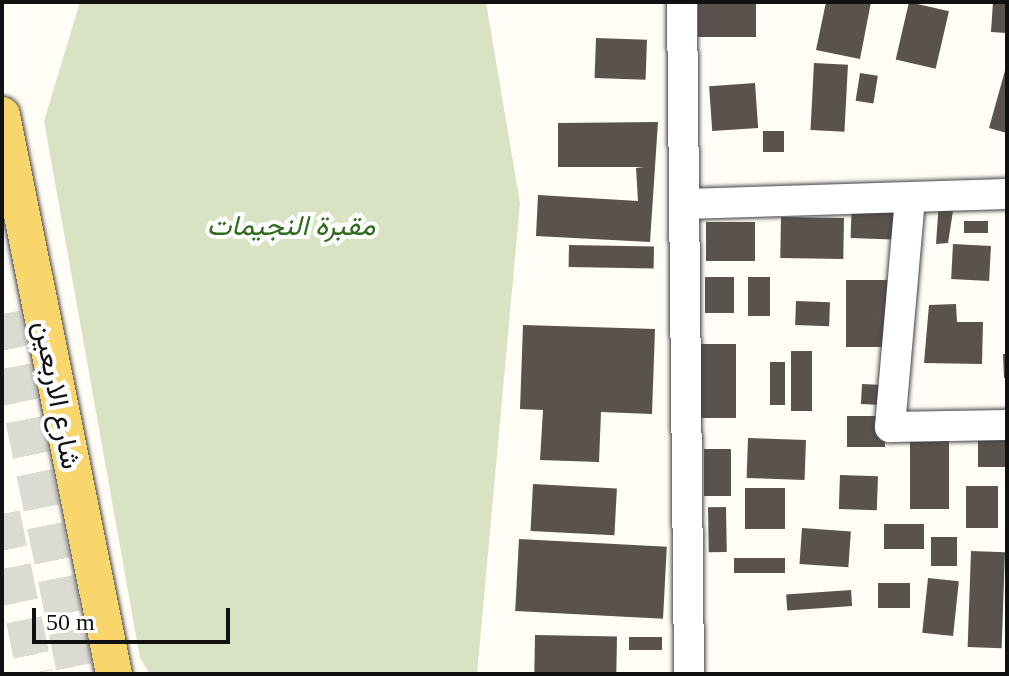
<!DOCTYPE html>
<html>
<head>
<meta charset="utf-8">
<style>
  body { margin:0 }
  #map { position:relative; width:1009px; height:676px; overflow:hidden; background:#fffdf5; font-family:"Times New Roman",Vazirmatn,serif }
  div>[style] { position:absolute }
  .cemetery>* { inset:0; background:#d9e3c4 }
  .building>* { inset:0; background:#5a524d; transform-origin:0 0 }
  .major-tunnel>* { height:36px; margin-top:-18px; transform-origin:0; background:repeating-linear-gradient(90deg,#dbdad3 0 36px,transparent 0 54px) }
  .roads { filter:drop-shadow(0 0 2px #444) drop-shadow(0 0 2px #444) }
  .minor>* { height:30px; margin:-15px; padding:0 15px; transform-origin:15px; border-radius:15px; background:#fff }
  .major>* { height:36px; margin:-18px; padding:0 18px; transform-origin:18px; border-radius:18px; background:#f9d66b }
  span { translate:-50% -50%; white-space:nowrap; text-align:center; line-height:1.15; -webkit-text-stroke:8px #fff; paint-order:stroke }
  .park-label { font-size:28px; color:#2f6b1f; font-style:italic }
  .street-label { font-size:28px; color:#111 }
  .frame { position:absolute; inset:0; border:4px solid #111; pointer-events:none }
  .scale { position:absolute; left:32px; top:608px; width:198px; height:36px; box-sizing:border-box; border:4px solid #111; border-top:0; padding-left:10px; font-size:24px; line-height:28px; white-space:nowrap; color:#111; -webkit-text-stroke:6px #fff; paint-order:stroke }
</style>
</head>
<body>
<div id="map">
  <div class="cemetery">
    <i style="clip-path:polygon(80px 2px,486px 2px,520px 203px,477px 674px,150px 674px,140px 658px,44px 121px)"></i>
  </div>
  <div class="building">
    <i style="left:698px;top:2px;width:58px;height:35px"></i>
    <i style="clip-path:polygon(826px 2px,871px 2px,860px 59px,816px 50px)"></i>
    <i style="left:909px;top:2px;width:41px;height:59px;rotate:13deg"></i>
    <i style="clip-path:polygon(993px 2px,1007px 2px,1007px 33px,991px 32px)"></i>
    <i style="left:596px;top:38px;width:51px;height:40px;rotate:2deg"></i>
    <i style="left:814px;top:63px;width:34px;height:67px;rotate:3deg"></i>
    <i style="clip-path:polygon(1006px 67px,1007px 67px,1007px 133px,989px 128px)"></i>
    <i style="left:860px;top:73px;width:18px;height:28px;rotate:9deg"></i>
    <i style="left:755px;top:83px;width:45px;height:46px;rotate:86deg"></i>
    <i style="clip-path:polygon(658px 122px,650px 242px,536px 236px,538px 195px,638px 201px,636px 168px,644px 167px,558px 167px,558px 123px)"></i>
    <i style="left:763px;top:131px;width:21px;height:21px"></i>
    <i style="left:852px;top:198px;width:49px;height:40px;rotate:2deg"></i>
    <i style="clip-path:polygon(939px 200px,981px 207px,953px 211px,948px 243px,936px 244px)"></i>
    <i style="left:781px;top:217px;width:63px;height:41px;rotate:1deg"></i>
    <i style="left:988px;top:221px;width:12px;height:24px;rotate:90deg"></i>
    <i style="left:755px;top:222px;width:39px;height:49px;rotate:90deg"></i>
    <i style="left:953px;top:244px;width:38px;height:35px;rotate:3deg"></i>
    <i style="left:569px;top:245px;width:85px;height:22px;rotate:1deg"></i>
    <i style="left:705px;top:277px;width:29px;height:36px"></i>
    <i style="left:748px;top:277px;width:22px;height:39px"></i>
    <i style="left:846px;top:280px;width:46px;height:67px"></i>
    <i style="left:796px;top:301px;width:34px;height:24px;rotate:2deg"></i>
    <i style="clip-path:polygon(956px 304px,957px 322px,983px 322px,982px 364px,924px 363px,929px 305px)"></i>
    <i style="clip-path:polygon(523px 325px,655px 329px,652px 414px,601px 412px,599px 462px,540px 460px,543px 410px,520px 409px)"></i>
    <i style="left:701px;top:344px;width:35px;height:74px"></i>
    <i style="left:791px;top:351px;width:21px;height:60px"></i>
    <i style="clip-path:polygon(1003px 354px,1007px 354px,1007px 378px,1004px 378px)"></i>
    <i style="left:770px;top:362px;width:15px;height:43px"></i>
    <i style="left:862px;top:384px;width:21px;height:20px;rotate:3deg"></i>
    <i style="left:847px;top:416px;width:38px;height:31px"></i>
    <i style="left:910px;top:422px;width:39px;height:87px"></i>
    <i style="left:1007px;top:427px;width:40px;height:29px;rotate:90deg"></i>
    <i style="left:748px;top:438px;width:58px;height:40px;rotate:2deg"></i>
    <i style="left:704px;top:449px;width:27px;height:47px"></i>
    <i style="left:840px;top:475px;width:38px;height:34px;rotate:2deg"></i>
    <i style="left:533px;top:484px;width:84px;height:47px;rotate:3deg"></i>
    <i style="left:966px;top:486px;width:32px;height:42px"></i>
    <i style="left:745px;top:488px;width:40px;height:41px"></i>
    <i style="left:726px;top:507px;width:45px;height:18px;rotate:89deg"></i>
    <i style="left:884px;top:524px;width:40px;height:25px"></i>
    <i style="left:802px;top:528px;width:49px;height:36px;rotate:4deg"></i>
    <i style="left:931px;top:537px;width:26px;height:29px"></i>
    <i style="left:519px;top:539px;width:148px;height:72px;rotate:3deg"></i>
    <i style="left:971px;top:551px;width:34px;height:96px;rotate:2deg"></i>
    <i style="left:734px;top:558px;width:51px;height:15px"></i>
    <i style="left:928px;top:578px;width:31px;height:55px;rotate:6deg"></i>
    <i style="left:878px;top:583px;width:32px;height:25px"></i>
    <i style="left:851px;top:590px;width:16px;height:65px;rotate:86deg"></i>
    <i style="left:535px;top:635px;width:82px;height:39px;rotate:1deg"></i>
    <i style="left:629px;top:637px;width:33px;height:13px"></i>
  </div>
  <div class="major-tunnel">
    <i style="left:2px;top:314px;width:367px;rotate:78.5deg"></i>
    <i style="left:2px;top:514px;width:163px;rotate:78.3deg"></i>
  </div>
  <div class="roads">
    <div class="minor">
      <i style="left:682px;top:2px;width:672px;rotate:89.4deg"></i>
      <i style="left:910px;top:198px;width:230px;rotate:95deg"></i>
      <i style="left:890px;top:427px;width:117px;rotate:-1deg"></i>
      <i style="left:685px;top:204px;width:322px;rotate:-1.8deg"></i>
    </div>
    <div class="major">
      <i style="left:2px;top:115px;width:570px;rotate:78.67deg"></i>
    </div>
  </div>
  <div class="park-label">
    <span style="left:291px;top:226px">مقبرة النجيمات</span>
  </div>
  <div class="street-label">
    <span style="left:57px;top:395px;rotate:79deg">شارع الاربعين</span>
  </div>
  <div class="frame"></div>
  <div class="scale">50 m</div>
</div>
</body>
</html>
